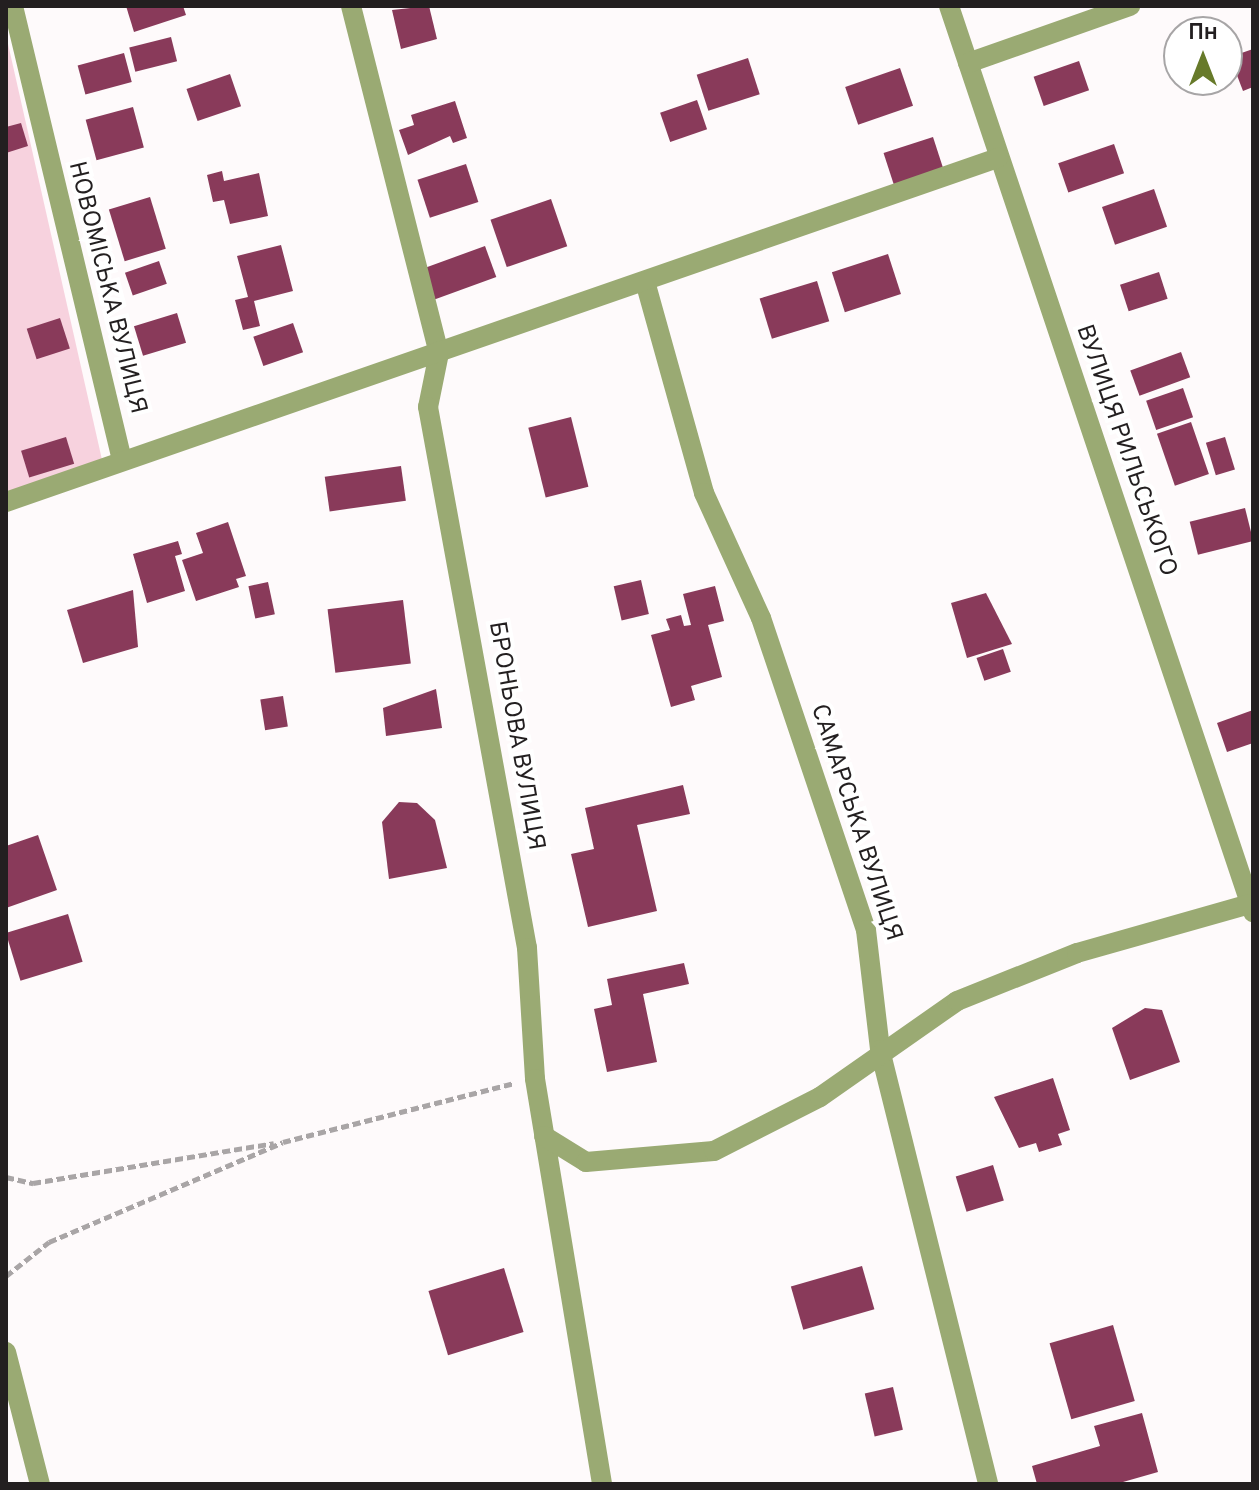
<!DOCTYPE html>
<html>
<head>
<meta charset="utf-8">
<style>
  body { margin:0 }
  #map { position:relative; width:1259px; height:1490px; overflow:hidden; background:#fefafb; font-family:Overpass,sans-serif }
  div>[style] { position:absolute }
  .green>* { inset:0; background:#f7d2de }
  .building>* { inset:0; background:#893a5a; transform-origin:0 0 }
  .path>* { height:5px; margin-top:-2.5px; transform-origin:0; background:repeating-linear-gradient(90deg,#a9a5a6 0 8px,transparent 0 12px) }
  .minor>* { height:20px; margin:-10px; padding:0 10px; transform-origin:10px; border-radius:10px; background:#9aaa73 }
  span { translate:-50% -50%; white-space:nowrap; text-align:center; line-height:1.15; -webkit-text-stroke:8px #fff; paint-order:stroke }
  .street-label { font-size:24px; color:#231f20 }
  .frame { position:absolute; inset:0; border:8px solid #231f20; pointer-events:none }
  .north { position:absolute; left:1163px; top:16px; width:80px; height:80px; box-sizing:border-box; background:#fff; border:2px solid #a7a5a6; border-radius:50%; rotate:0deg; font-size:22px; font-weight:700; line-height:32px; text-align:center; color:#231f20 }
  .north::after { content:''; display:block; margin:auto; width:28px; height:36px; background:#677a2a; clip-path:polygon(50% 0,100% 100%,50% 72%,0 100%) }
</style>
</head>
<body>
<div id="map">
  <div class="green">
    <i style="clip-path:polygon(6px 35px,105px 473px,6px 503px)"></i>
  </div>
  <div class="building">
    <i style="clip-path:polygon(126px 6px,183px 6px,186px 15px,134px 32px)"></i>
    <i style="clip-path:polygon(429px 6px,437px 39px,401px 49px,392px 10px)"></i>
    <i style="left:171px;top:37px;width:25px;height:43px;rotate:76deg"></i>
    <i style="clip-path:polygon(1253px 49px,1253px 87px,1243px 91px,1230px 57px)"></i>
    <i style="left:124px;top:53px;width:30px;height:48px;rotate:75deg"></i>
    <i style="left:748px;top:58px;width:38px;height:54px;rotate:72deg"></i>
    <i style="left:1079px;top:61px;width:31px;height:48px;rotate:71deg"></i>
    <i style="left:900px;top:68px;width:40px;height:58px;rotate:71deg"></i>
    <i style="left:230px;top:74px;width:34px;height:46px;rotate:71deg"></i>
    <i style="left:697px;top:100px;width:31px;height:39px;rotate:71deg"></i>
    <i style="clip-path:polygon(455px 101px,467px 138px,453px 143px,450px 136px,408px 155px,399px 130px,414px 125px,411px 115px)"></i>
    <i style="left:133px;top:107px;width:42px;height:49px;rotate:75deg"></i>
    <i style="clip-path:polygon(21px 123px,28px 146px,6px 153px,6px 127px)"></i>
    <i style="left:933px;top:137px;width:36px;height:52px;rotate:72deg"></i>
    <i style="left:1114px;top:144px;width:31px;height:59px;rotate:71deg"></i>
    <i style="left:466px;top:164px;width:40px;height:51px;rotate:72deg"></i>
    <i style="clip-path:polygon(222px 171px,224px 181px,259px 173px,268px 216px,230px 224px,224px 200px,213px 202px,207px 175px)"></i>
    <i style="left:1154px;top:189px;width:40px;height:55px;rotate:71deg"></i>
    <i style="left:150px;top:197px;width:54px;height:43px;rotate:73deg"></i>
    <i style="left:551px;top:199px;width:50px;height:64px;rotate:71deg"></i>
    <i style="clip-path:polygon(281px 245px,293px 291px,254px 301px,260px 326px,243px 330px,235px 300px,248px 297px,237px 256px)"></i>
    <i style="left:485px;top:246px;width:33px;height:65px;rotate:70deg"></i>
    <i style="left:888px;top:254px;width:42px;height:59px;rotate:72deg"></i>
    <i style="left:159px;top:261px;width:24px;height:36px;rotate:71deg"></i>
    <i style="left:1159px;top:272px;width:28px;height:41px;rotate:72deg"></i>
    <i style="left:817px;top:281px;width:42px;height:60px;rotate:73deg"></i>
    <i style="left:177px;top:313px;width:31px;height:45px;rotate:73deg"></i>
    <i style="left:60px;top:318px;width:32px;height:35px;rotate:72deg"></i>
    <i style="left:293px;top:323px;width:31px;height:42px;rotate:71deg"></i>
    <i style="left:1181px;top:352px;width:27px;height:54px;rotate:70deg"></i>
    <i style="left:1183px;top:388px;width:31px;height:39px;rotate:71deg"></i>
    <i style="left:571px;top:417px;width:72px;height:44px;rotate:76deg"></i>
    <i style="left:1191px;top:422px;width:55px;height:36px;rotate:71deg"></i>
    <i style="left:66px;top:437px;width:28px;height:47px;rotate:73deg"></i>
    <i style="left:1225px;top:437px;width:34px;height:20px;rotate:73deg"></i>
    <i style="left:401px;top:466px;width:35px;height:77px;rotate:82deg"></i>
    <i style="left:1245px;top:508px;width:34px;height:57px;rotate:76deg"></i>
    <i style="clip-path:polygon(228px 522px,246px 576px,236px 579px,239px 587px,196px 601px,182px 560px,203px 553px,196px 533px)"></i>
    <i style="clip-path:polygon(178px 541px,182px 554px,175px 556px,185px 591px,147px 603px,133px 554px)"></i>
    <i style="left:641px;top:580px;width:35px;height:28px;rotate:77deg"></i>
    <i style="left:268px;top:582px;width:33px;height:20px;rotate:78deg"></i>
    <i style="clip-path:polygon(715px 586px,724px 621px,708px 625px,722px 677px,691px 686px,695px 700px,671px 707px,651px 635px,670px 630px,666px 619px,681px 615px,684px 626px,691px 625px,683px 594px)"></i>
    <i style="clip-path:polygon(133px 590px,138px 647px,83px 663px,67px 610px)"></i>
    <i style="clip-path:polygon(986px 593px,1012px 644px,967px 658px,951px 603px)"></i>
    <i style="left:403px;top:600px;width:64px;height:76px;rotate:83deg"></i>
    <i style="left:1003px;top:649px;width:24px;height:28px;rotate:71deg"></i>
    <i style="clip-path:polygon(436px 689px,442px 728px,386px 736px,383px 708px)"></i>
    <i style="left:283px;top:696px;width:31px;height:23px;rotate:81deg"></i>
    <i style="clip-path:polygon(1253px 710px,1253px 743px,1227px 752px,1217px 723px)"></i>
    <i style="clip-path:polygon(683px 785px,690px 814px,637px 825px,657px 911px,588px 927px,571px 854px,594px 849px,585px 808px)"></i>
    <i style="clip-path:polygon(399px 802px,417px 803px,435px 820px,447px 868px,389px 879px,382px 822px)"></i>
    <i style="clip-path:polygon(38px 835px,57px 890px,6px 908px,6px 846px)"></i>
    <i style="left:68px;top:914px;width:50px;height:65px;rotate:73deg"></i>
    <i style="clip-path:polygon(684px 963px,689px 984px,643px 994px,657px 1062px,607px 1072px,594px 1009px,612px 1005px,607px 979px)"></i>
    <i style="clip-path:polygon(1145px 1008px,1162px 1010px,1180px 1062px,1130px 1080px,1112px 1028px)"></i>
    <i style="clip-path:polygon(1053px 1078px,1070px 1130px,1058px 1134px,1062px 1145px,1039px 1152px,1036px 1143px,1019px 1148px,994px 1097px)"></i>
    <i style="left:993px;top:1165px;width:37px;height:39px;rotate:73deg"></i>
    <i style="left:862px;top:1266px;width:45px;height:74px;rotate:74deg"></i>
    <i style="left:504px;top:1268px;width:67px;height:79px;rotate:73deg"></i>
    <i style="left:1113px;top:1325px;width:79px;height:66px;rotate:74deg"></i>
    <i style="left:893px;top:1387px;width:44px;height:29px;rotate:77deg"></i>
    <i style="clip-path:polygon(1142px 1413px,1158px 1472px,1116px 1484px,1037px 1484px,1032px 1466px,1100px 1446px,1094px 1426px)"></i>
  </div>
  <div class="path">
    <i style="left:6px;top:1177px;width:28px;rotate:13deg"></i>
    <i style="left:33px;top:1183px;width:244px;rotate:-9.4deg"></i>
    <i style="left:6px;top:1276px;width:55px;rotate:-38.3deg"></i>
    <i style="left:49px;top:1242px;width:254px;rotate:-23.1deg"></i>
    <i style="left:283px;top:1142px;width:238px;rotate:-14.3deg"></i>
  </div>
  <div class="minor">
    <i style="left:13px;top:6px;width:468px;rotate:76.5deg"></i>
    <i style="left:351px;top:6px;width:358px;rotate:75.8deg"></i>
    <i style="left:439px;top:353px;width:55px;rotate:101.5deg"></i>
    <i style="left:428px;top:407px;width:550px;rotate:79.63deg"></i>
    <i style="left:527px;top:948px;width:131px;rotate:86.5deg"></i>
    <i style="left:535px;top:1079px;width:411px;rotate:80.6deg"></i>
    <i style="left:949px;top:6px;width:956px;rotate:71.45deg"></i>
    <i style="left:968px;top:63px;width:172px;rotate:-19.4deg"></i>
    <i style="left:646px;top:285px;width:216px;rotate:74.4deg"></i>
    <i style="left:704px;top:493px;width:137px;rotate:65.5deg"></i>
    <i style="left:761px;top:618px;width:329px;rotate:71.4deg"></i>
    <i style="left:866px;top:930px;width:121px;rotate:83.3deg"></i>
    <i style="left:880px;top:1050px;width:447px;rotate:76deg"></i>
    <i style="left:6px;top:502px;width:1050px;rotate:-19.13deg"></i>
    <i style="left:544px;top:1136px;width:49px;rotate:31.8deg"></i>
    <i style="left:586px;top:1162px;width:128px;rotate:-4.9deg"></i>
    <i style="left:714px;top:1151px;width:119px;rotate:-27deg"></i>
    <i style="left:820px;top:1097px;width:167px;rotate:-35deg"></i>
    <i style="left:957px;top:1001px;width:129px;rotate:-21.8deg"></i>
    <i style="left:1077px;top:953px;width:180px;rotate:-15.8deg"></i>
    <i style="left:6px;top:1352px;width:136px;rotate:75.6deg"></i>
  </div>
  <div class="street-label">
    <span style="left:106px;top:288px;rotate:76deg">НОВОМІСЬКА ВУЛИЦЯ</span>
    <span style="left:1125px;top:451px;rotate:71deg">ВУЛИЦЯ РИЛЬСЬКОГО</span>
    <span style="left:515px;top:736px;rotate:80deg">БРОНЬОВА ВУЛИЦЯ</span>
    <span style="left:855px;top:823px;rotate:72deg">САМАРСЬКА ВУЛИЦЯ</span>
  </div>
  <div class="frame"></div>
  <div class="north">Пн</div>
</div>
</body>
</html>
